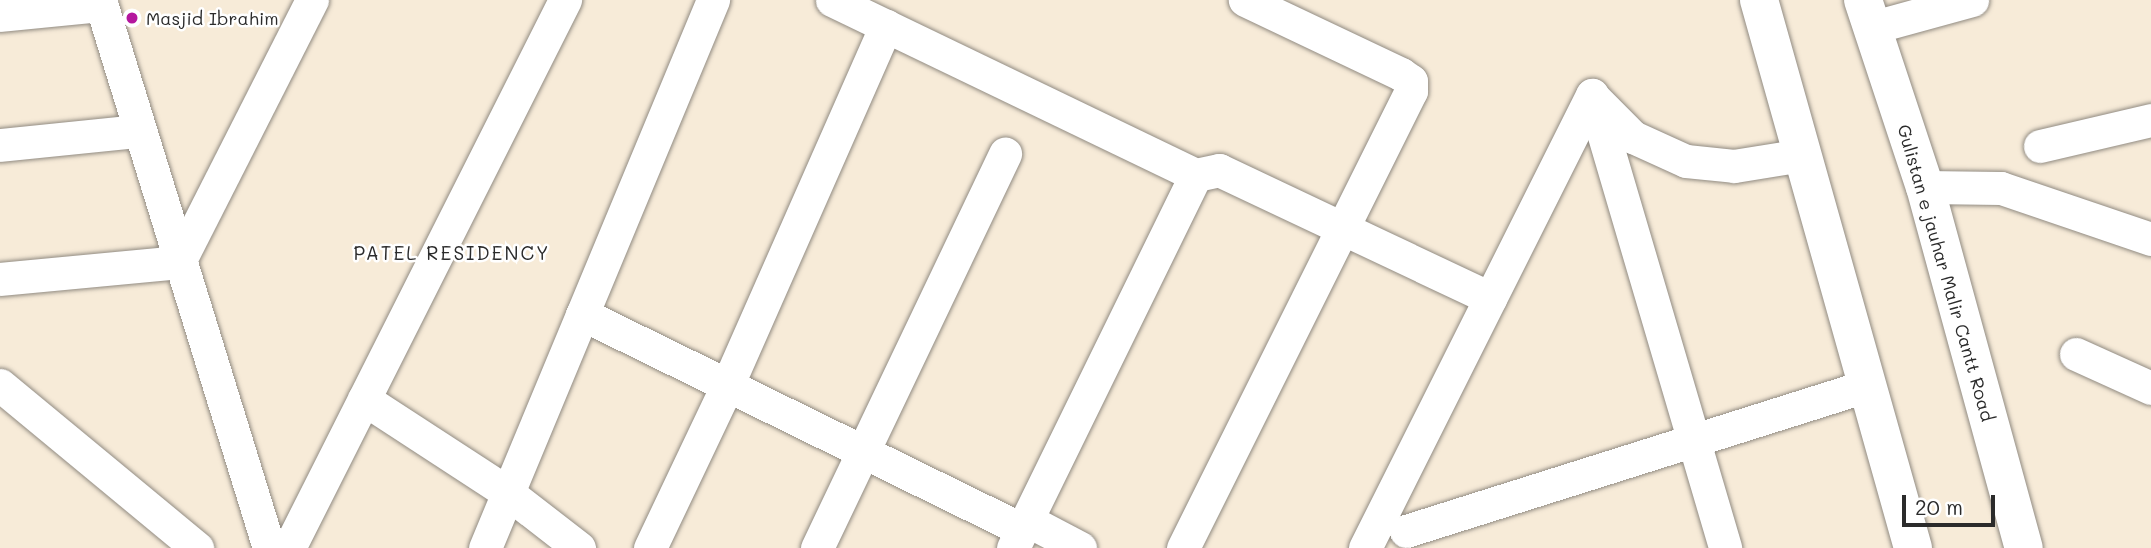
<!DOCTYPE html>
<html>
<head>
<meta charset="utf-8">
<style>
  body { margin:0 }
  #map { position:relative; width:2151px; height:548px; overflow:hidden; background:#f7ebd8; font-family:Mali,sans-serif }
  div>[style] { position:absolute }
  .roads { filter:drop-shadow(0 0 2px #918b82) drop-shadow(0 0 2px #918b82) }
  .minor>* { height:33px; margin:-16.5px; padding:0 16.5px; transform-origin:16.5px; border-radius:16.5px; background:#fff }
  .major>* { height:38px; margin:-19px; padding:0 19px; transform-origin:19px; border-radius:19px; background:#fff }
  .dots>* { width:19px; height:19px; translate:-50% -50%; box-sizing:border-box; border:4px solid #fff; border-radius:50% }
  span { translate:-50% -50%; white-space:nowrap; text-align:center; line-height:1.15; -webkit-text-stroke:5px #fff; paint-order:stroke }
  .poi-label { font-size:18px; color:#2b2b2b }
  .left { translate:0 -50%; text-align:left }
  .street-label { font-size:18px; color:#2b2b2b }
  .neighbourhood-label { font-size:19px; color:#2b2b2b; letter-spacing:2px }
  .scale { position:absolute; left:1902px; top:495px; width:93px; height:32px; box-sizing:border-box; border:4px solid #2b2b2b; border-top:0; padding-left:9px; font-size:21px; line-height:24px; white-space:nowrap; color:#2b2b2b; -webkit-text-stroke:5px #fff; paint-order:stroke }
</style>
</head>
<body>
<div id="map">
  <div class="roads">
    <div class="minor">
      <i style="left:100px;top:0;width:573px;rotate:72.86deg"></i>
      <i style="left:832px;top:0;width:404px;rotate:25.7deg"></i>
      <i style="left:0;top:15px;width:102px;rotate:-5.6deg"></i>
      <i style="left:1870px;top:28px;width:106px;rotate:-15.4deg"></i>
      <i style="left:1592px;top:95px;width:472px;rotate:73.6deg"></i>
      <i style="left:1593px;top:97px;width:57px;rotate:45deg"></i>
      <i style="left:1633px;top:137px;width:58px;rotate:24.4deg"></i>
      <i style="left:1686px;top:161px;width:48px;rotate:5.9deg"></i>
      <i style="left:1734px;top:166px;width:70px;rotate:-9.1deg"></i>
      <i style="left:0;top:145px;width:140px;rotate:-5.8deg"></i>
      <i style="left:2040px;top:146px;width:114px;rotate:-13.2deg"></i>
      <i style="left:1925px;top:187px;width:76px;rotate:0.8deg"></i>
      <i style="left:2001px;top:188px;width:158px;rotate:18.8deg"></i>
      <i style="left:0;top:279px;width:180px;rotate:-5.4deg"></i>
      <i style="left:179px;top:262px;width:294px;rotate:-63.1deg"></i>
      <i style="left:582px;top:314px;width:490px;rotate:26.1deg"></i>
      <i style="left:2076px;top:354px;width:82px;rotate:24.4deg"></i>
      <i style="left:0;top:385px;width:256px;rotate:39.6deg"></i>
      <i style="left:364px;top:399px;width:172px;rotate:33.1deg"></i>
      <i style="left:508px;top:493px;width:90px;rotate:37.8deg"></i>
      <i style="left:1027px;top:520px;width:60px;rotate:27.8deg"></i>
      <i style="left:1406px;top:531px;width:483px;rotate:-17.5deg"></i>
      <i style="left:289px;top:548px;width:614px;rotate:-63.27deg"></i>
      <i style="left:485px;top:548px;width:594px;rotate:-67.41deg"></i>
      <i style="left:650px;top:548px;width:179px;rotate:-64.6deg"></i>
      <i style="left:727px;top:386px;width:394px;rotate:-66.2deg"></i>
      <i style="left:817px;top:548px;width:437px;rotate:-64.5deg"></i>
      <i style="left:1013px;top:548px;width:415px;rotate:-63.9deg"></i>
      <i style="left:1196px;top:175px;width:24px;rotate:-12deg"></i>
      <i style="left:1219px;top:170px;width:300px;rotate:25.3deg"></i>
      <i style="left:1183px;top:548px;width:511px;rotate:-63.49deg"></i>
      <i style="left:1411px;top:91px;width:10px;rotate:-90deg"></i>
      <i style="left:1411px;top:81px;width:12px;rotate:-145deg"></i>
      <i style="left:1401px;top:74px;width:173px;rotate:-154.6deg"></i>
      <i style="left:1365px;top:548px;width:507px;rotate:-63.38deg"></i>
    </div>
    <div class="major">
      <i style="left:1759px;top:0;width:569px;rotate:74.3deg"></i>
      <i style="left:1863px;top:0;width:197px;rotate:71.7deg"></i>
      <i style="left:1925px;top:187px;width:374px;rotate:74.7deg"></i>
    </div>
  </div>
  <div class="dots">
    <i style="left:132px;top:18px;background:#b5179e"></i>
  </div>
  <div class="poi-label">
    <span class="left" style="left:146px;top:18px">Masjid Ibrahim</span>
  </div>
  <div class="street-label">
    <span style="left:1946px;top:273px;rotate:74deg">Gulistan e jauhar Malir Cantt Road</span>
  </div>
  <div class="neighbourhood-label">
    <span style="left:452px;top:253px">PATEL RESIDENCY</span>
  </div>
  <div class="scale">20 m</div>
</div>
</body>
</html>
